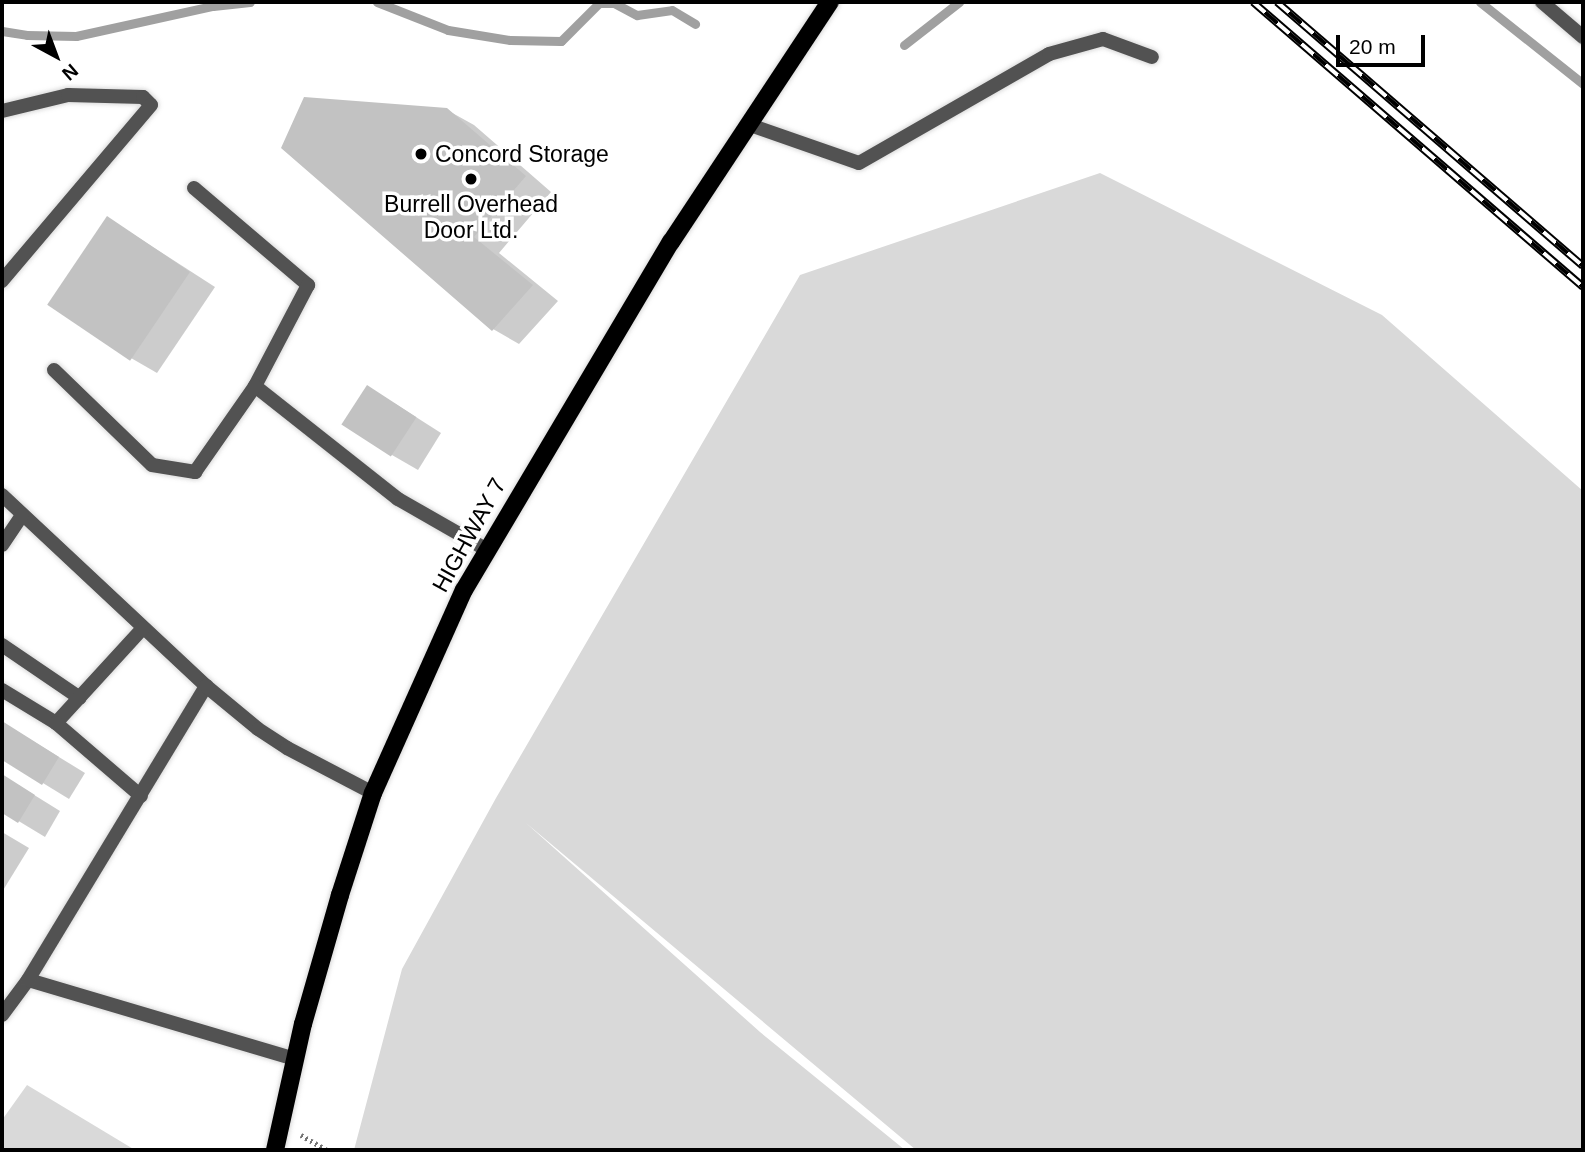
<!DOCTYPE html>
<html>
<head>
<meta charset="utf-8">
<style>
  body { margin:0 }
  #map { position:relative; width:1585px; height:1152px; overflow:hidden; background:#fff; font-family:Helvetica,sans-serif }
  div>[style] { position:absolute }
  .green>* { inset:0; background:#d9d9d9 }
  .shadow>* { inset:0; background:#0003 }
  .stream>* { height:9px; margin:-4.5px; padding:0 4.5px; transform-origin:4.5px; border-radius:4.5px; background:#a0a0a0 }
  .building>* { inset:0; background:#c2c2c2; transform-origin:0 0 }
  .path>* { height:4.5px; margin-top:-2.25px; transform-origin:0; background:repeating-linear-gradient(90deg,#747474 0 2px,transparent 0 5.5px) }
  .roads { filter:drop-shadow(0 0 2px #dbdbdb) drop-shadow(0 0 2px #dbdbdb) }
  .lane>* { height:14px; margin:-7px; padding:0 7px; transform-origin:7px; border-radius:7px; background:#525252 }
  .primary>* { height:18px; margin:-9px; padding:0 9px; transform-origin:9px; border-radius:9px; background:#000 }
  .rail>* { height:8px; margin-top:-4px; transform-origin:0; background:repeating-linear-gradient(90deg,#fff 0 16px,#000 0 32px); box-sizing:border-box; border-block:2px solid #000 }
  .dots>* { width:19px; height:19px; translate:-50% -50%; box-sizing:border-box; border:4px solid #fff; border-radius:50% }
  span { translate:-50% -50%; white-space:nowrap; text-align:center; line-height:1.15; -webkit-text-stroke:7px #fff; paint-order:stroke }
  .poi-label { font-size:23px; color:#000 }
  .left { translate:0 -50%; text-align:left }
  .street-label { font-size:23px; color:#000 }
  .frame { position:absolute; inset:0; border:4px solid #000; pointer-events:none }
  .north { position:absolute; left:21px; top:21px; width:70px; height:70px; -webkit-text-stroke:5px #fff; paint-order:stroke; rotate:139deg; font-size:19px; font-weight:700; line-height:28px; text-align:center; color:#000 }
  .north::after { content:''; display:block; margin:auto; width:24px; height:32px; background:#000; clip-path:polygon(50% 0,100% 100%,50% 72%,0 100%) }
  .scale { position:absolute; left:1336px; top:35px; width:89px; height:32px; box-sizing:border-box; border:4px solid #000; border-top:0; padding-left:9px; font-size:21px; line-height:24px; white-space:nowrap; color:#000; -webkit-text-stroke:5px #fff; paint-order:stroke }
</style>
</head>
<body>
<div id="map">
  <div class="green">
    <i style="clip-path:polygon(1100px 173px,1382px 315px,1583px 491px,1583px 1150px,916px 1150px,526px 823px,760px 1032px,905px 1150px,354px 1150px,402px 969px,496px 798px,800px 275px)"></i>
    <i style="clip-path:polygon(27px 1085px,135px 1150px,2px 1150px,2px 1120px)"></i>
  </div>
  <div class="shadow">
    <i style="clip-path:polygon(447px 110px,474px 125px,551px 192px,499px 253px,558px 301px,519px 344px,493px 329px)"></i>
    <i style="clip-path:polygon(108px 218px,215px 287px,157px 373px,131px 358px)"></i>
    <i style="clip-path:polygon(394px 403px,441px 433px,418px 470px,392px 455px)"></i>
    <i style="clip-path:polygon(2px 722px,85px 773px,69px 799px,2px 758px)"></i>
    <i style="clip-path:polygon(2px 775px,60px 811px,45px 837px,2px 811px)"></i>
    <i style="clip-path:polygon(2px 832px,29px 848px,2px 892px)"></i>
  </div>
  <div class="stream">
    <i style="left:377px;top:2px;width:76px;rotate:21.5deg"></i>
    <i style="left:448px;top:30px;width:63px;rotate:9.2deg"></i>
    <i style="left:510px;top:40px;width:51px;rotate:1.1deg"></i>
    <i style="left:561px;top:41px;width:54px;rotate:-45deg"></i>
    <i style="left:599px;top:3px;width:15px"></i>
    <i style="left:614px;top:3px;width:26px;rotate:28deg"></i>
    <i style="left:637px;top:15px;width:35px;rotate:-8deg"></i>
    <i style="left:672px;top:10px;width:27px;rotate:31deg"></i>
    <i style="left:1480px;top:2px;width:132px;rotate:38.5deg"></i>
    <i style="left:2px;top:31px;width:25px;rotate:9deg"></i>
    <i style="left:27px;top:35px;width:49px;rotate:1.2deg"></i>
    <i style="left:76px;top:36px;width:140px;rotate:-12.4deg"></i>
    <i style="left:213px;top:6px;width:37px;rotate:-6deg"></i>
    <i style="left:904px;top:45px;width:70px;rotate:-38deg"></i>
  </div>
  <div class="building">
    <i style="clip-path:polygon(304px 97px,447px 108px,526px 176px,474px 237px,533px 285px,492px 331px,281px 148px)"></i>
    <i style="left:107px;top:216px;width:100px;height:107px;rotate:34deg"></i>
    <i style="left:367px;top:385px;width:59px;height:47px;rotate:33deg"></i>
    <i style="clip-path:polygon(2px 721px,59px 757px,42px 785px,2px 760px)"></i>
    <i style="clip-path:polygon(2px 774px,35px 795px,18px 823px,2px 813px)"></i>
  </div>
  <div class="path">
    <i style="left:301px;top:1135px;width:30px;rotate:30deg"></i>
  </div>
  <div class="roads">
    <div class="lane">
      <i style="left:1542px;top:2px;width:54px;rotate:40.5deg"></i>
      <i style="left:2px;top:111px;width:68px;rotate:-13.6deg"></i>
      <i style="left:68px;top:95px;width:75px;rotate:1.5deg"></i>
      <i style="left:143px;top:97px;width:11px;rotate:45deg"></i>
      <i style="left:151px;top:105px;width:231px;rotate:130.3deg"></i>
      <i style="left:750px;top:125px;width:115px;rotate:19.2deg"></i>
      <i style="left:859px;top:163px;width:219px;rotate:-29.8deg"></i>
      <i style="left:1049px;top:54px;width:56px;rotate:-15.5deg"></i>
      <i style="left:1103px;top:39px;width:52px;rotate:20.2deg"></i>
      <i style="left:194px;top:188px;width:150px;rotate:40.4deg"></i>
      <i style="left:308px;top:285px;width:114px;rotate:117.7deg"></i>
      <i style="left:255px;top:386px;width:182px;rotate:38.3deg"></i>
      <i style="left:398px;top:499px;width:103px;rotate:29.8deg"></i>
      <i style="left:54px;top:370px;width:136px;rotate:44.1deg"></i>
      <i style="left:152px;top:465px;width:44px;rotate:9.2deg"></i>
      <i style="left:195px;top:472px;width:105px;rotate:-55.1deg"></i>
      <i style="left:2px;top:495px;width:279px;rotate:43.1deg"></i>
      <i style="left:2px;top:545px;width:36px;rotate:-56deg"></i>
      <i style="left:2px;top:645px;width:94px;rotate:34.2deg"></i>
      <i style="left:2px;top:690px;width:63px;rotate:31.4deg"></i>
      <i style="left:56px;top:723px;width:129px;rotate:-47.5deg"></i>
      <i style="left:56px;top:723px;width:112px;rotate:40.7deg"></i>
      <i style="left:2px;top:1015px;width:44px;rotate:-53.4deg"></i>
      <i style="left:295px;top:1059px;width:278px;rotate:-163.5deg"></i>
      <i style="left:28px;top:980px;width:344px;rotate:-58.8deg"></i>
      <i style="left:206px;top:686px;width:67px;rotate:39.6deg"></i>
      <i style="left:258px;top:729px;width:35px;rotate:33deg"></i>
      <i style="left:287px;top:748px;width:97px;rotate:27.6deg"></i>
    </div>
    <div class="primary">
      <i style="left:275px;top:1150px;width:129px;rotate:-77.5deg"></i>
      <i style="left:303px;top:1024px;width:134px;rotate:-74deg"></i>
      <i style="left:340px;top:895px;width:107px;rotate:-72.1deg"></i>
      <i style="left:373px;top:793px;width:222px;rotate:-65.9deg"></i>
      <i style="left:464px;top:590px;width:405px;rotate:-59.3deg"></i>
      <i style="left:671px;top:242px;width:288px;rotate:-56.5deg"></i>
    </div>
  </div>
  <div class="rail">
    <i style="left:1253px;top:2px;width:436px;rotate:40.8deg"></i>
    <i style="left:1277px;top:2px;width:404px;rotate:40.8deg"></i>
  </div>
  <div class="dots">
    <i style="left:421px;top:154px;background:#000"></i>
    <i style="left:471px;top:179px;background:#000"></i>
  </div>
  <div class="poi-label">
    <span class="left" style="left:435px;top:154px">Concord Storage</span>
    <span style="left:471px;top:217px">Burrell Overhead<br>Door Ltd.</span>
  </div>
  <div class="street-label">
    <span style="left:469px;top:535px;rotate:-61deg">HIGHWAY 7</span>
  </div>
  <div class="frame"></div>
  <div class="north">N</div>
  <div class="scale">20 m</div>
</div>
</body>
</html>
